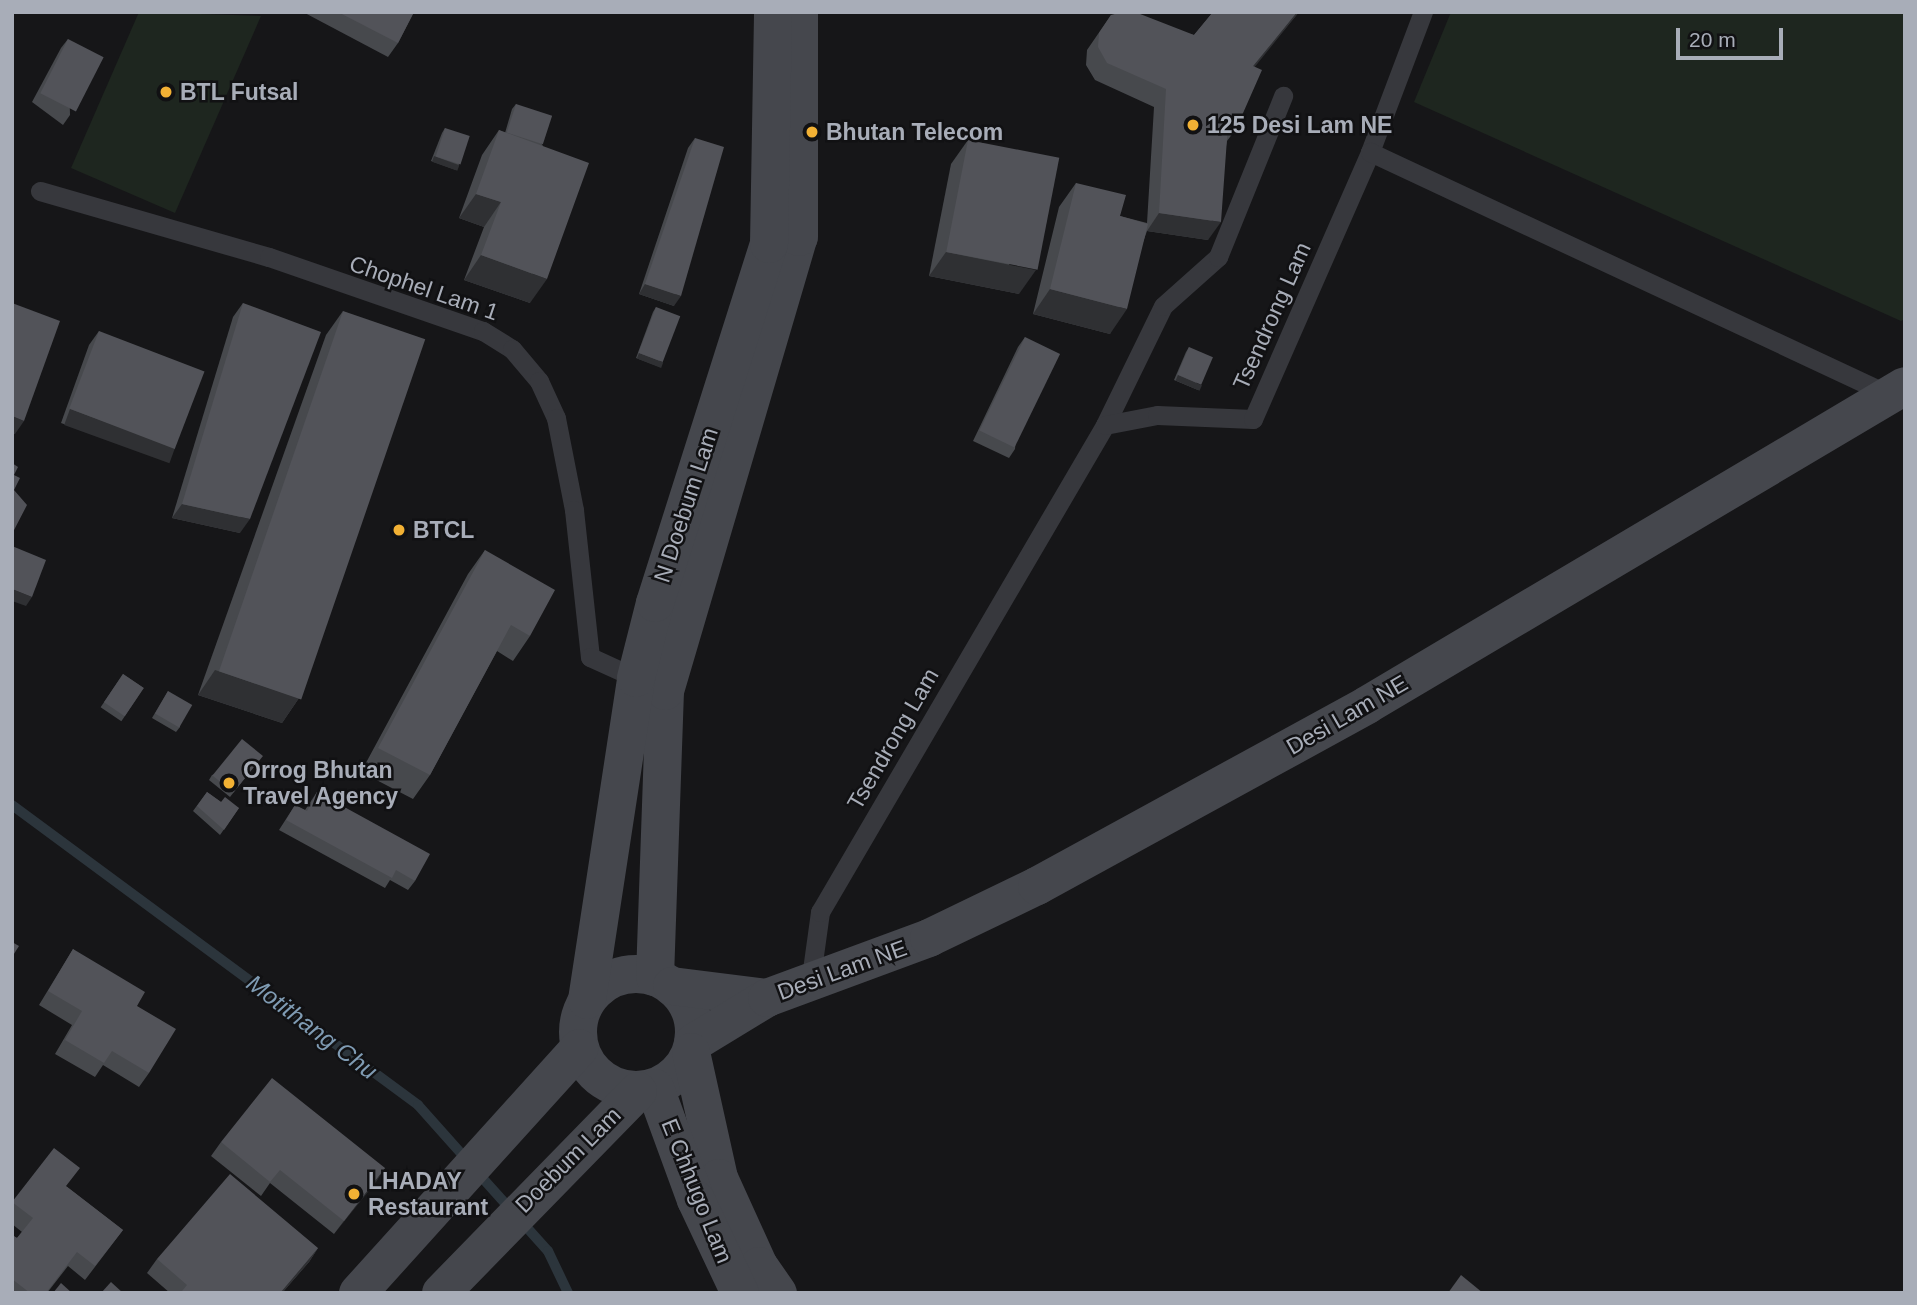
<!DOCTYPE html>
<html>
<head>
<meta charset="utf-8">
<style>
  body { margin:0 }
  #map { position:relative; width:1917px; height:1305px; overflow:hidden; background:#161618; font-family:Arial,sans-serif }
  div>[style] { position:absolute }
  .green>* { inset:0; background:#1e261f }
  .stream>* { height:10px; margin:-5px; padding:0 5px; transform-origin:5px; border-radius:5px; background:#2c353c }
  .lane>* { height:19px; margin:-9.5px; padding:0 9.5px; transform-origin:9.5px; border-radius:9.5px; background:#37383d }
  .secondary>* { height:38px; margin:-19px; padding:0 19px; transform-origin:19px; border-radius:19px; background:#45474d }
  .secondary>.ring { margin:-19px; padding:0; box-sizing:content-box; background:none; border:38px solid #45474d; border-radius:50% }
  .wall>* { inset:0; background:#47494d; transform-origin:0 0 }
  .shaded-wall>* { inset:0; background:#2f3033; transform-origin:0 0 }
  .building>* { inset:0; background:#525359; transform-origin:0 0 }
  .dots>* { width:19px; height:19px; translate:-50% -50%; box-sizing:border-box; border:4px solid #111113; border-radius:50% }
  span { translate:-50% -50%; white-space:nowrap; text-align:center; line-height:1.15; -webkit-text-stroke:5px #111113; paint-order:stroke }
  .poi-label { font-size:23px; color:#a8adb8; font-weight:700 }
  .left { translate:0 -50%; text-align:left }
  .street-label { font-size:23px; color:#a8adb8 }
  .water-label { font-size:24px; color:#7f9bb3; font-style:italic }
  .frame { position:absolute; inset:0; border:14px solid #a8adb8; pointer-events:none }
  .scale { position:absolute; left:1676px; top:28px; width:107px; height:32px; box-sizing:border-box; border:4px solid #a8adb8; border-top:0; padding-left:9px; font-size:21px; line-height:24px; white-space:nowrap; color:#a8adb8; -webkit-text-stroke:5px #111113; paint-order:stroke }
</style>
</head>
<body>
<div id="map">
  <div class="green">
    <i style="clip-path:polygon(139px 12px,261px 16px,175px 213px,71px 168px)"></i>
    <i style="clip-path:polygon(1451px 12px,1905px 12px,1905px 319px,1901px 321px,1414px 102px)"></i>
  </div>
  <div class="stream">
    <i style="left:12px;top:805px;width:505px;rotate:36.46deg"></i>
    <i style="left:418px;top:1105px;width:74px;rotate:48.3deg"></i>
    <i style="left:477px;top:1172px;width:106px;rotate:48.1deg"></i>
    <i style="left:548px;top:1251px;width:47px;rotate:64.5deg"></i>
  </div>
  <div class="lane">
    <i style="left:1370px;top:152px;width:150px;rotate:-69.3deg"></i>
    <i style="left:40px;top:191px;width:238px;rotate:16.1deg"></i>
    <i style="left:269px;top:257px;width:226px;rotate:19.1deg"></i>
    <i style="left:483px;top:331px;width:34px;rotate:32deg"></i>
    <i style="left:512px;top:349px;width:42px;rotate:49.8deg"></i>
    <i style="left:539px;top:381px;width:41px;rotate:65.3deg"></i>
    <i style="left:556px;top:418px;width:94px;rotate:78.9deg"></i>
    <i style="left:574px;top:510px;width:148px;rotate:83.8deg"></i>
    <i style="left:590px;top:657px;width:51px;rotate:24.5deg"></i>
    <i style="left:1105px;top:425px;width:132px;rotate:-64deg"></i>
    <i style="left:1163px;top:306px;width:74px;rotate:-41.7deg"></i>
    <i style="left:1218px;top:257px;width:174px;rotate:-68deg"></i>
    <i style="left:810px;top:984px;width:73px;rotate:-82.1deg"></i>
    <i style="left:820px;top:912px;width:564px;rotate:-59.66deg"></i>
    <i style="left:1105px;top:425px;width:53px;rotate:-10.9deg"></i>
    <i style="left:1157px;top:415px;width:96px;rotate:2.4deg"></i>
    <i style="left:1253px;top:419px;width:292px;rotate:-66.3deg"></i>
    <i style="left:1370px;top:152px;width:574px;rotate:25.05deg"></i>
  </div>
  <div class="secondary">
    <i class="ring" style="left:578px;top:974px;width:78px;height:78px"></i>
    <i style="left:655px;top:977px;width:286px;rotate:-88deg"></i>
    <i style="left:665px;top:691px;width:473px;rotate:-73.6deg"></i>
    <i style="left:799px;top:237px;width:225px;rotate:-90deg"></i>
    <i style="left:672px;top:986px;width:96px;rotate:7.2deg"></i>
    <i style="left:587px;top:1000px;width:326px;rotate:-81.3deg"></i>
    <i style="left:636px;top:678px;width:77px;rotate:-75.8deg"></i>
    <i style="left:655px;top:603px;width:377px;rotate:-72.4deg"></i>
    <i style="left:769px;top:244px;width:232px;rotate:-89deg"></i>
    <i style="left:693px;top:1043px;width:87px;rotate:-31.3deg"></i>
    <i style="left:767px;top:998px;width:173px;rotate:-20.3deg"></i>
    <i style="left:929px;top:938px;width:120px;rotate:-25.7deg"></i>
    <i style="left:1037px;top:886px;width:376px;rotate:-28.7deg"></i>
    <i style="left:1367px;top:705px;width:625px;rotate:-30.67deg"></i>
    <i style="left:691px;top:1052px;width:129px;rotate:77.5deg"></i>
    <i style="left:719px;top:1178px;width:97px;rotate:65.6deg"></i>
    <i style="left:759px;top:1266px;width:33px;rotate:55deg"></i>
    <i style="left:655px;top:1088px;width:119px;rotate:69.9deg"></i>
    <i style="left:696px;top:1200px;width:103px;rotate:64.7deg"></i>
    <i style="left:358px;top:1293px;width:330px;rotate:-47.9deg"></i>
    <i style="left:441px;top:1293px;width:282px;rotate:-45.7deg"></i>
  </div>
  <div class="wall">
    <i style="clip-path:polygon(303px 12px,414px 12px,398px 43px,388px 57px)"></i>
    <i style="clip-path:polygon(1213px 12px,1299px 12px,1254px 66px,1236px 129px,1227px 141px,1208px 240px,1147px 231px,1110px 334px,1033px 314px,1059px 207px,1076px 183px,1120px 216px,1147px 223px,1154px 107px,1095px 80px,1086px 65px,1087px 50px,1111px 15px,1194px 35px)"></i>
    <i style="clip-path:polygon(68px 39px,70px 115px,63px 125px,32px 102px,61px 48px)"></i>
    <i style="clip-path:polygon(516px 104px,543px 146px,530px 303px,464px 280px,484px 227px,459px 218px,482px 155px,499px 130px,505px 133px,512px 109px)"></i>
    <i style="clip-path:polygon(445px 128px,459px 165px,456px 170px,431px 161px,442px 133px)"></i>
    <i style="clip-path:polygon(695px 138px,674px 306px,639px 294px,688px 148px)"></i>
    <i style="clip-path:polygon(968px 140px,1019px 294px,929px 276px,951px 164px)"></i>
    <i style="clip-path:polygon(243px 303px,240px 533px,172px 518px,233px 317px)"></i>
    <i style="clip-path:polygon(656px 307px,660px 367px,636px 358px,653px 312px)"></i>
    <i style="clip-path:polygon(343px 311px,299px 698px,282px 723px,198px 695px,326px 335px)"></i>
    <i style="clip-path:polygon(99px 331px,166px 461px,61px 423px,89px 345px)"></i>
    <i style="clip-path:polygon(1025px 337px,1015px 449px,1009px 458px,973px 441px,1018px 347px)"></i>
    <i style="clip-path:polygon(1189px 347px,1198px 390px,1174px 380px,1186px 352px)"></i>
    <i style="clip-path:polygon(485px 550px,530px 636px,513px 661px,497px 651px,430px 775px,413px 799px,361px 772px,468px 574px)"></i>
    <i style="left:123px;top:674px;width:25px;height:40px;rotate:34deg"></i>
    <i style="clip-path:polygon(168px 691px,180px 727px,176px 732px,152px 718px)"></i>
    <i style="clip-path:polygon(259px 760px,230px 797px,209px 780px,212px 775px)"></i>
    <i style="clip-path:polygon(207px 792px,221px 802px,239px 808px,220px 835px,193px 811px)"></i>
    <i style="clip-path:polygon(317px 792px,415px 881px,408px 890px,390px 880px,385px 888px,279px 830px,295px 805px,305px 810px)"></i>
    <i style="clip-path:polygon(73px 949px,137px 1006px,149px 1073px,139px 1087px,103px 1065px,95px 1077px,55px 1054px,72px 1025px,39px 1005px)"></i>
    <i style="clip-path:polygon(221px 1142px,385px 1168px,334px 1234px,270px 1183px,261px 1196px,211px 1156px)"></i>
    <i style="clip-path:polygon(67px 1187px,123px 1230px,85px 1280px,68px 1266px,47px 1293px,12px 1293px,12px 1235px,17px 1238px,22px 1232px,12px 1224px,12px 1202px)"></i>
    <i style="clip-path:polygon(318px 1248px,309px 1262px,282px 1293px,170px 1293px,147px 1273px,157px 1259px)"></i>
  </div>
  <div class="shaded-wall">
    <i style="clip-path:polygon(1297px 12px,1299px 12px,1241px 84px,1253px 66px)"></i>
    <i style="left:434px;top:156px;width:27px;height:6px;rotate:20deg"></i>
    <i style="clip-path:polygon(476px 194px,501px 202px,484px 227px,459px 218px)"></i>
    <i style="clip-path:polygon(1159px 213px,1221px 222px,1208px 240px,1147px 231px)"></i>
    <i style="clip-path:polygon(946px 252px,1036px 270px,1019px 294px,929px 276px)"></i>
    <i style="clip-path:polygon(481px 255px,547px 279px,530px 303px,464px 280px)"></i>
    <i style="clip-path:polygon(645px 284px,681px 296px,674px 306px,639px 294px)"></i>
    <i style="clip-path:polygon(1050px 289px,1127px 309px,1110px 334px,1033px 314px)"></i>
    <i style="left:639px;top:353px;width:26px;height:6px;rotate:21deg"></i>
    <i style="left:1178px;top:375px;width:26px;height:6px;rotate:23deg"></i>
    <i style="left:70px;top:409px;width:112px;height:17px;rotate:20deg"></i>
    <i style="clip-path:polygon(12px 416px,24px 421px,15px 434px,12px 434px)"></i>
    <i style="clip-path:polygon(182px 504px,250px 519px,240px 533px,172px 518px)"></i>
    <i style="clip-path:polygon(12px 589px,32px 597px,26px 606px,12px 601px)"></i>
    <i style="clip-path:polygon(215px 670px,299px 698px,282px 723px,198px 695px)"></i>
    <i style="clip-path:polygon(385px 1168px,376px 1182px,334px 1234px,344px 1221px)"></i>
    <i style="clip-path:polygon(318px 1248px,309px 1262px,282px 1293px,280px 1293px)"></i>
  </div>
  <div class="building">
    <i style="clip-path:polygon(338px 12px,414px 12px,398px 43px)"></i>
    <i style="clip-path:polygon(1122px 12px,1135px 12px,1194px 35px,1213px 12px,1297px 12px,1253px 66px,1262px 70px,1236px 129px,1228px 125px,1221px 222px,1159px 213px,1166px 89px,1107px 63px,1098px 47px,1099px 33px,1111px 15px)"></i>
    <i style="left:68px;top:39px;width:40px;height:61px;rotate:27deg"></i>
    <i style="left:516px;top:104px;width:38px;height:30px;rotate:18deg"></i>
    <i style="left:445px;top:128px;width:26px;height:30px;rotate:18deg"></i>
    <i style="clip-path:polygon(499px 130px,589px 163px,547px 279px,481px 255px,501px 202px,476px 194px)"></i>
    <i style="clip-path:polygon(695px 138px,724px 147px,681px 296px,645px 284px)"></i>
    <i style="left:968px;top:140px;width:93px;height:114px;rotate:11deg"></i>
    <i style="clip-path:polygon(1076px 183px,1126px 195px,1120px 216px,1148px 224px,1127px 309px,1050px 289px)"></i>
    <i style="clip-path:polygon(12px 303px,60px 321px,24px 421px,12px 416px)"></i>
    <i style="clip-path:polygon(243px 303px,321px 332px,250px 519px,182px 504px)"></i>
    <i style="left:656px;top:307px;width:26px;height:49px;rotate:21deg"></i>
    <i style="left:343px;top:311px;width:87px;height:381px;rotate:19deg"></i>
    <i style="left:99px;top:331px;width:113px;height:83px;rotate:21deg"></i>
    <i style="left:1025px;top:337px;width:39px;height:104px;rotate:26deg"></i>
    <i style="left:1189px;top:347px;width:26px;height:30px;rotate:23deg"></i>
    <i style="clip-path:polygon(12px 463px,18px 467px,14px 475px,20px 478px,14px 490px,27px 505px,12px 534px)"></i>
    <i style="clip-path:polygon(12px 546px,46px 560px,32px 597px,12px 589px)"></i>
    <i style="clip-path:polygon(485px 550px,555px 590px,530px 636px,511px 625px,430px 775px,378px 748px)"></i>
    <i style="left:123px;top:674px;width:25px;height:34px;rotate:34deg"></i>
    <i style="left:168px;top:691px;width:28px;height:26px;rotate:30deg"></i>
    <i style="left:242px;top:739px;width:27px;height:47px;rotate:39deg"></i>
    <i style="clip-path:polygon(207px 792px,221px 802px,225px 797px,239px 808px,224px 830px,197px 806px)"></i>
    <i style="clip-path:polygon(317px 792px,430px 854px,415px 881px,396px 870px,392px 878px,286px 820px,295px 805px,307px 811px)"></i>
    <i style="clip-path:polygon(12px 942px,19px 946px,12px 957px)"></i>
    <i style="clip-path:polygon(73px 949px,145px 992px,137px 1006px,176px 1029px,149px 1073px,112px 1051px,104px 1063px,65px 1040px,82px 1011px,48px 991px)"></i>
    <i style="clip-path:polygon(272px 1078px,385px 1168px,344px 1221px,280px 1170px,270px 1182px,221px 1142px)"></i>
    <i style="clip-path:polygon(54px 1148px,80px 1168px,66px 1186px,123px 1230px,95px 1266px,77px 1252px,46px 1293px,30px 1293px,12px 1279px,12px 1235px,17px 1238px,33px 1218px,12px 1202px)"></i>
    <i style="clip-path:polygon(230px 1174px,318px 1248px,280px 1293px,184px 1293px,182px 1291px,187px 1285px,157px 1259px)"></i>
    <i style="clip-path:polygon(1461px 1275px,1483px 1293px,1448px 1293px)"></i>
    <i style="clip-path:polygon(111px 1282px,123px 1293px,101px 1293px)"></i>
    <i style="clip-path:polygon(61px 1283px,72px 1293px,53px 1293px)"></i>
  </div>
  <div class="dots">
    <i style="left:166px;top:92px;background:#f2b134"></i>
    <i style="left:1193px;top:125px;background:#f2b134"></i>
    <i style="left:812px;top:132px;background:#f2b134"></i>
    <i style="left:399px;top:530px;background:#f2b134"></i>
    <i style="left:229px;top:783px;background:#f2b134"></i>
    <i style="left:354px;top:1194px;background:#f2b134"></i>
  </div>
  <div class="poi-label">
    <span class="left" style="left:180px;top:92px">BTL Futsal</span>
    <span class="left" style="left:1207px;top:125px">125 Desi Lam NE</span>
    <span class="left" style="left:826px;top:132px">Bhutan Telecom</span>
    <span class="left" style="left:413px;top:530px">BTCL</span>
    <span class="left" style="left:243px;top:783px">Orrog Bhutan<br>Travel Agency</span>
    <span class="left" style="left:368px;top:1194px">LHADAY<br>Restaurant</span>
  </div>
  <div class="street-label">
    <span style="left:424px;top:288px;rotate:19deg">Chophel Lam 1</span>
    <span style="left:1272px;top:316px;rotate:-66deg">Tsendrong Lam</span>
    <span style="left:686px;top:505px;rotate:-72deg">N Doebum Lam</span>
    <span style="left:1347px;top:715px;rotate:-30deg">Desi Lam NE</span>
    <span style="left:893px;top:739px;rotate:-60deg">Tsendrong Lam</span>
    <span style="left:842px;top:970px;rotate:-20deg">Desi Lam NE</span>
    <span style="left:568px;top:1160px;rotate:-45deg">Doebum Lam</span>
    <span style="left:697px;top:1191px;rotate:68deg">E Chhugo Lam</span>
  </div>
  <div class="water-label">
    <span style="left:312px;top:1027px;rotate:37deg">Motithang Chu</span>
  </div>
  <div class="frame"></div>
  <div class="scale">20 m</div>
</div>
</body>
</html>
